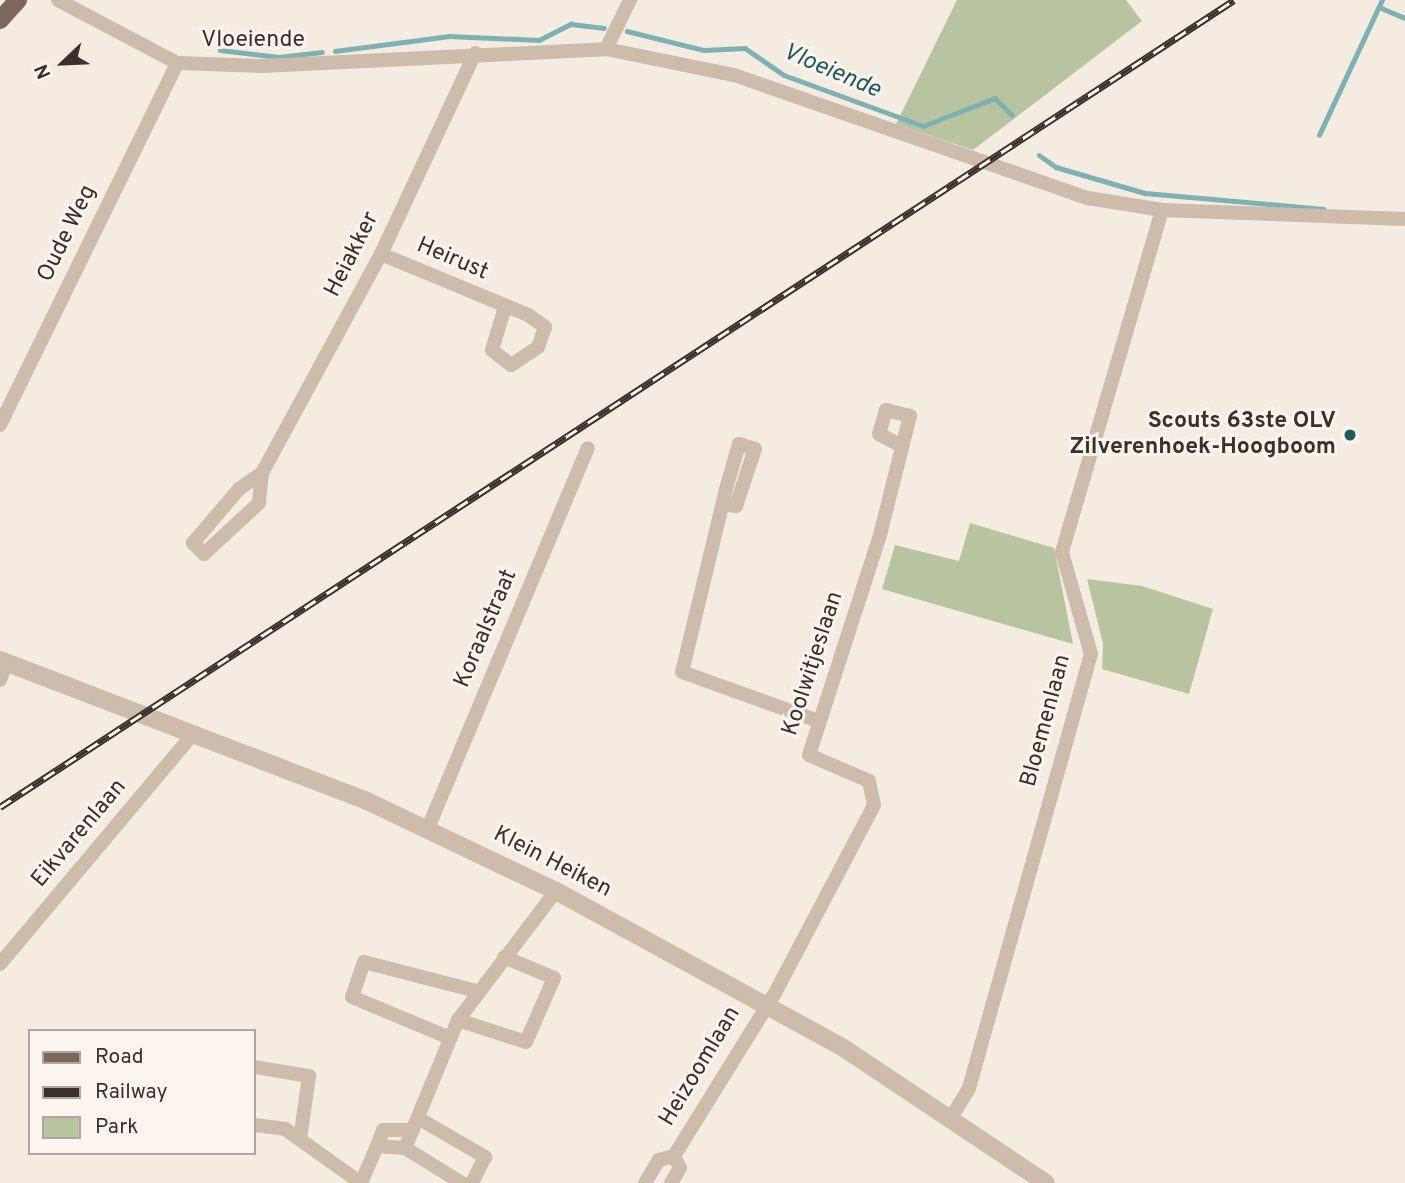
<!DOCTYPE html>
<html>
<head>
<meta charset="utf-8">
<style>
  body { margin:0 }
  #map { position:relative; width:1405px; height:1183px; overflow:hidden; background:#f4ebe1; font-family:Overpass,sans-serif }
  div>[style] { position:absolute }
  .green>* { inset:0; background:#b8c4a0 }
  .stream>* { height:4.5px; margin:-2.25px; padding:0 2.25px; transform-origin:2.25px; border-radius:2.25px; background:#7fb0b2 }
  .minor>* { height:14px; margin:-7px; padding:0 7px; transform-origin:7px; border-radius:7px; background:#cdbbac }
  .tertiary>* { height:18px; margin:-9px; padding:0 9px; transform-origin:9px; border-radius:9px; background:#cdbbac }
  .primary>* { height:18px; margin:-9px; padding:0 9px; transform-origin:9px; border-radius:9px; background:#7d675c }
  .rail>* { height:7px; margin-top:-3.5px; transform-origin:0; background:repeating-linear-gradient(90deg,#fbf5ee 0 13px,#3b302b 0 26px); box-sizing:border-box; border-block:2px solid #3b302b }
  .dots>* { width:19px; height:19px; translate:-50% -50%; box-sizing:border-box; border:4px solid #fbf5ee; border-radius:50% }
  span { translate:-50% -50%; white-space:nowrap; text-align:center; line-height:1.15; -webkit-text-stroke:6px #fbf5ee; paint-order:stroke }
  .street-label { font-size:23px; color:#3b302b }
  .poi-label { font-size:23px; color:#3b302b; font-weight:700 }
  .right { translate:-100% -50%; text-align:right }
  .water-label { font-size:24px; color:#1f5a5e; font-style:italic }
  .legend { position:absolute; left:28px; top:1029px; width:228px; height:126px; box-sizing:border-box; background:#fbf5ee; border:2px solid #aea6a0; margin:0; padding:9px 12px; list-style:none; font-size:21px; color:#3b302b }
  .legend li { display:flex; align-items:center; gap:14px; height:35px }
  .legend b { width:35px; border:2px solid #aea6a0 }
  .north { position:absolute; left:28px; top:28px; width:70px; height:70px; -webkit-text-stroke:5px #fbf5ee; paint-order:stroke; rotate:247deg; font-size:19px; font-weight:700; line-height:28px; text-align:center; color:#3b302b }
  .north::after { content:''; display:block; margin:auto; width:24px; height:32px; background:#3b302b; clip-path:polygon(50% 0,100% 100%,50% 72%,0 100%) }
</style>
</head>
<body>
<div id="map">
  <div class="green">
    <i style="clip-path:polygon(957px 0,1126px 0,1142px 21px,973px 150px,896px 124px)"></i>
    <i style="clip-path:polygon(970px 523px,1054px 548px,1073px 644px,882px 589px,895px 545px,959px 561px)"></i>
    <i style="clip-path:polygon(1087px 579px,1142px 586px,1213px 609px,1189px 694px,1102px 669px,1103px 644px)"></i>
  </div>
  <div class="stream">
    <i style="left:1379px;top:7px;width:28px;rotate:23deg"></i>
    <i style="left:627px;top:31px;width:79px;rotate:13.9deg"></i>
    <i style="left:704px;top:50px;width:41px;rotate:-2.8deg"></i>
    <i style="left:745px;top:48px;width:47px;rotate:34.7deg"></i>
    <i style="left:784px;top:75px;width:148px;rotate:20.1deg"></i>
    <i style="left:923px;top:126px;width:77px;rotate:-21.3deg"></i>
    <i style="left:995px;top:98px;width:24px;rotate:45deg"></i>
    <i style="left:220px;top:50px;width:59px;rotate:6.8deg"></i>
    <i style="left:279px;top:57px;width:43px;rotate:-6.6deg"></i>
    <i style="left:335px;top:51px;width:115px;rotate:-7.5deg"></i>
    <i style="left:449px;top:36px;width:90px;rotate:2.5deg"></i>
    <i style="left:539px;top:40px;width:36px;rotate:-27deg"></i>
    <i style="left:571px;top:24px;width:33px;rotate:7deg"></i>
    <i style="left:1319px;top:135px;width:149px;rotate:-65deg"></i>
    <i style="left:1039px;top:155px;width:21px;rotate:35deg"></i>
    <i style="left:1056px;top:167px;width:93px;rotate:16.3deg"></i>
    <i style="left:1145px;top:193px;width:179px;rotate:5.1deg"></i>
  </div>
  <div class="minor">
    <i style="left:58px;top:0;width:135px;rotate:27.9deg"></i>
    <i style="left:177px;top:63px;width:85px;rotate:2deg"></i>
    <i style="left:262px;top:66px;width:344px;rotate:-2.8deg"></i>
    <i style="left:606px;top:49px;width:131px;rotate:11.5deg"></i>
    <i style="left:734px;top:75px;width:375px;rotate:19.2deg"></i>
    <i style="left:1088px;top:198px;width:75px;rotate:9.2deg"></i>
    <i style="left:1162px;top:210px;width:243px;rotate:2.1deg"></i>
    <i style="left:606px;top:49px;width:55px;rotate:-63.9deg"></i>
    <i style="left:381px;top:254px;width:159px;rotate:22.5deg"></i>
    <i style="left:528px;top:315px;width:21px;rotate:35deg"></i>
    <i style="left:545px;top:327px;width:21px;rotate:109deg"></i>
    <i style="left:538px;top:347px;width:32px;rotate:146deg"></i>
    <i style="left:511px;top:365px;width:24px;rotate:-142deg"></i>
    <i style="left:492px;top:350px;width:45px;rotate:-73.2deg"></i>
    <i style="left:0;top:425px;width:403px;rotate:-63.9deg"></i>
    <i style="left:262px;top:473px;width:30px;rotate:96deg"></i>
    <i style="left:259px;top:503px;width:75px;rotate:137.2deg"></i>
    <i style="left:204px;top:554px;width:16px;rotate:-135deg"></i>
    <i style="left:193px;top:543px;width:71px;rotate:-49.6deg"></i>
    <i style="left:239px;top:489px;width:28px;rotate:-35deg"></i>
    <i style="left:262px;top:473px;width:249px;rotate:-61.5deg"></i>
    <i style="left:381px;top:254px;width:222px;rotate:-64.9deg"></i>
    <i style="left:723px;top:504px;width:13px;rotate:9deg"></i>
    <i style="left:736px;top:506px;width:60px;rotate:-71.6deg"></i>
    <i style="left:755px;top:449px;width:17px;rotate:-163deg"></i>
    <i style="left:739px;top:444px;width:47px;rotate:106.1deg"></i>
    <i style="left:726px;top:489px;width:188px;rotate:103.5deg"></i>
    <i style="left:682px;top:672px;width:145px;rotate:19.8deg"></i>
    <i style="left:0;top:680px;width:18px;rotate:-68deg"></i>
    <i style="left:428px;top:828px;width:412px;rotate:-67.2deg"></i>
    <i style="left:0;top:964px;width:300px;rotate:-50deg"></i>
    <i style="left:458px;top:1020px;width:71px;rotate:17.9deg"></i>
    <i style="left:526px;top:1042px;width:70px;rotate:-66.4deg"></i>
    <i style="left:554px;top:978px;width:54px;rotate:-157.2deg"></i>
    <i style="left:450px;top:1038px;width:106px;rotate:-157.3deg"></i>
    <i style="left:352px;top:997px;width:37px;rotate:-71deg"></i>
    <i style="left:364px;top:962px;width:116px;rotate:14.5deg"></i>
    <i style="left:254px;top:1067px;width:56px;rotate:9.3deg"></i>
    <i style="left:309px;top:1076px;width:64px;rotate:98.1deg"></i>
    <i style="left:418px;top:1118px;width:78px;rotate:30.2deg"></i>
    <i style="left:485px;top:1157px;width:29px;rotate:117deg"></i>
    <i style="left:950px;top:1119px;width:36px;rotate:-58deg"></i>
    <i style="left:969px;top:1088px;width:451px;rotate:-74.3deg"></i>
    <i style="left:1091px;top:654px;width:106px;rotate:-105.9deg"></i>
    <i style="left:1062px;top:552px;width:356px;rotate:-73.7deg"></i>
    <i style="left:254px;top:1125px;width:31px;rotate:7deg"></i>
    <i style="left:285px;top:1129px;width:93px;rotate:35.4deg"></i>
    <i style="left:377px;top:1146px;width:17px;rotate:-69deg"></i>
    <i style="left:383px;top:1130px;width:30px"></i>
    <i style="left:405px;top:1148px;width:67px;rotate:31.6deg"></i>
    <i style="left:674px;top:1156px;width:192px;rotate:-58.2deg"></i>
    <i style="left:775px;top:993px;width:212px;rotate:-62.2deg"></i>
    <i style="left:874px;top:805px;width:25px;rotate:-102deg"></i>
    <i style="left:869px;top:781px;width:65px;rotate:-156.6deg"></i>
    <i style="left:809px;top:755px;width:231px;rotate:-72.1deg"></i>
    <i style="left:880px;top:535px;width:123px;rotate:-75.9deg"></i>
    <i style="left:910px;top:416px;width:25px;rotate:-166deg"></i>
    <i style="left:886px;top:410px;width:25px;rotate:106deg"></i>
    <i style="left:879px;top:434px;width:26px;rotate:28deg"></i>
    <i style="left:361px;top:1183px;width:40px;rotate:-66.6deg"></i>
    <i style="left:377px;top:1146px;width:28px;rotate:4deg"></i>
    <i style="left:405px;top:1148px;width:139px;rotate:-67.5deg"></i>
    <i style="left:458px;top:1020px;width:162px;rotate:-52.8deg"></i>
    <i style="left:645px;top:1183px;width:27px;rotate:-59deg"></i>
    <i style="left:659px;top:1160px;width:16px;rotate:-15deg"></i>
    <i style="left:674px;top:1156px;width:13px;rotate:63deg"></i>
    <i style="left:680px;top:1168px;width:17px;rotate:121deg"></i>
  </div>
  <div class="tertiary">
    <i style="left:0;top:660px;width:393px;rotate:21deg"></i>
    <i style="left:367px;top:801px;width:209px;rotate:25.5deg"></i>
    <i style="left:556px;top:891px;width:326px;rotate:28.6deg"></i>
    <i style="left:842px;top:1047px;width:245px;rotate:33.7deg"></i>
  </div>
  <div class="primary">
    <i style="left:0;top:20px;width:27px;rotate:-48deg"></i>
  </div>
  <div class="rail">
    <i style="left:0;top:807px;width:1474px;rotate:-33.18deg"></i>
  </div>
  <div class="dots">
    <i style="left:1350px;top:435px;background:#1f5a5e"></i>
  </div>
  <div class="street-label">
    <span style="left:253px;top:41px">Vloeiende</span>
    <span style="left:68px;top:234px;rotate:-64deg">Oude Weg</span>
    <span style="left:353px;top:255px;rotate:-63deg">Heiakker</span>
    <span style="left:452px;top:260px;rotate:23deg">Heirust</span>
    <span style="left:487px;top:629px;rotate:-67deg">Koraalstraat</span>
    <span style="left:814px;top:664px;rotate:-72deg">Koolwitjeslaan</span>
    <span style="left:1047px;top:721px;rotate:-75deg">Bloemenlaan</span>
    <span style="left:80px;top:834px;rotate:-50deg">Eikvarenlaan</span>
    <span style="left:552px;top:863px;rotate:27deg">Klein Heiken</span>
    <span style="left:701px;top:1067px;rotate:-59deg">Heizoomlaan</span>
  </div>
  <div class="poi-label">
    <span class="right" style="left:1336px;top:435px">Scouts 63ste OLV<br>Zilverenhoek-Hoogboom</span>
  </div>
  <div class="water-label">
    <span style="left:831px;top:72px;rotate:23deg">Vloeiende</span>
  </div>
  <ul class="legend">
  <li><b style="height:9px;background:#7d675c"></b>Road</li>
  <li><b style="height:9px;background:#3b302b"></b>Railway</li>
  <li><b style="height:19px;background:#b8c4a0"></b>Park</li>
  </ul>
  <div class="north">N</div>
</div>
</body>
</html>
